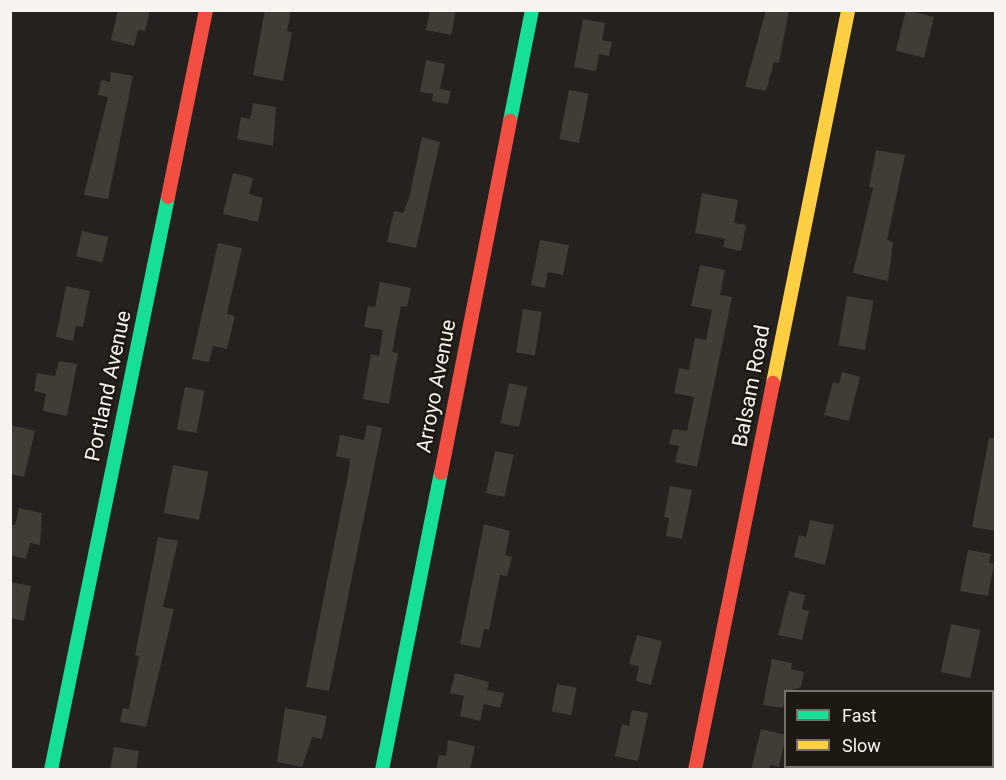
<!DOCTYPE html>
<html>
<head>
<meta charset="utf-8">
<style>
  body { margin:0 }
  #map { position:relative; width:1006px; height:780px; overflow:hidden; background:#24211e; font-family:Roboto,sans-serif }
  div>[style] { position:absolute }
  .building>* { inset:0; background:#423c36; transform-origin:0 0 }
  .fast>* { height:14px; margin:-7px; padding:0 7px; transform-origin:7px; border-radius:7px; background:#16e098 }
  .slow>* { height:14px; margin:-7px; padding:0 7px; transform-origin:7px; border-radius:7px; background:#ffcf43 }
  .jam>* { height:14px; margin:-7px; padding:0 7px; transform-origin:7px; border-radius:7px; background:#f24e42 }
  span { translate:-50% -50%; white-space:nowrap; text-align:center; line-height:1.15; -webkit-text-stroke:4.5px #1e1812; paint-order:stroke }
  .street-label { font-size:21px; color:#f7f3ef }
  .frame { position:absolute; inset:0; border:12px solid #f7f3ef; pointer-events:none }
  .legend { position:absolute; left:784px; top:690px; width:210px; height:78px; box-sizing:border-box; background:#1e1812; border:2px solid #75706a; margin:0; padding:8px 10px; list-style:none; font-size:18px; color:#f7f3ef }
  .legend li { display:flex; align-items:center; gap:12px; height:30px }
  .legend b { width:30px; border:2px solid #75706a }
</style>
</head>
<body>
<div id="map">
  <div class="building">
    <i style="clip-path:polygon(118px 10px,150px 10px,145px 31px,138px 30px,134px 46px,111px 40px)"></i>
    <i style="clip-path:polygon(265px 10px,291px 10px,287px 31px,292px 32px,283px 81px,253px 75px)"></i>
    <i style="clip-path:polygon(430px 10px,456px 10px,451px 35px,426px 30px)"></i>
    <i style="clip-path:polygon(766px 10px,789px 10px,779px 63px,774px 62px,766px 91px,745px 87px)"></i>
    <i style="left:906px;top:10px;width:29px;height:42px;rotate:14deg"></i>
    <i style="clip-path:polygon(583px 19px,605px 23px,602px 40px,612px 42px,609px 56px,599px 54px,596px 71px,574px 67px)"></i>
    <i style="clip-path:polygon(426px 60px,445px 64px,440px 89px,451px 91px,448px 104px,432px 101px,433px 94px,420px 92px)"></i>
    <i style="clip-path:polygon(111px 72px,133px 76px,108px 199px,84px 195px,108px 97px,98px 95px,101px 80px,110px 82px)"></i>
    <i style="left:569px;top:90px;width:20px;height:50px;rotate:11deg"></i>
    <i style="clip-path:polygon(253px 103px,276px 107px,273px 146px,237px 139px,241px 117px,250px 119px)"></i>
    <i style="clip-path:polygon(422px 137px,440px 142px,416px 248px,387px 242px,394px 211px,403px 213px,409px 198px)"></i>
    <i style="clip-path:polygon(876px 150px,905px 155px,887px 240px,893px 242px,888px 281px,853px 273px,873px 188px,869px 187px)"></i>
    <i style="clip-path:polygon(233px 173px,253px 178px,249px 194px,263px 198px,258px 222px,223px 214px)"></i>
    <i style="clip-path:polygon(702px 193px,738px 200px,734px 223px,746px 225px,741px 251px,723px 247px,725px 239px,695px 233px)"></i>
    <i style="left:82px;top:231px;width:27px;height:26px;rotate:13deg"></i>
    <i style="clip-path:polygon(540px 240px,569px 245px,563px 275px,548px 272px,545px 288px,531px 285px)"></i>
    <i style="clip-path:polygon(218px 243px,242px 248px,227px 314px,235px 316px,227px 349px,213px 346px,209px 362px,192px 359px)"></i>
    <i style="clip-path:polygon(700px 265px,725px 270px,720px 295px,732px 297px,697px 467px,675px 462px,679px 446px,669px 444px,673px 429px,687px 431px,694px 397px,674px 393px,679px 368px,689px 370px,695px 338px,706px 340px,712px 310px,691px 306px)"></i>
    <i style="clip-path:polygon(380px 282px,411px 288px,407px 307px,401px 306px,392px 352px,398px 353px,389px 404px,363px 399px,371px 354px,379px 356px,383px 330px,364px 327px,368px 306px,375px 307px)"></i>
    <i style="clip-path:polygon(66px 286px,90px 291px,83px 327px,76px 326px,73px 341px,56px 337px)"></i>
    <i style="left:847px;top:296px;width:27px;height:50px;rotate:10deg"></i>
    <i style="left:523px;top:309px;width:19px;height:44px;rotate:9deg"></i>
    <i style="clip-path:polygon(59px 361px,77px 364px,67px 416px,43px 411px,46px 394px,34px 391px,37px 373px,55px 376px)"></i>
    <i style="clip-path:polygon(842px 372px,860px 377px,849px 421px,824px 415px,833px 382px,839px 384px)"></i>
    <i style="left:509px;top:383px;width:19px;height:41px;rotate:12deg"></i>
    <i style="left:185px;top:387px;width:20px;height:43px;rotate:11deg"></i>
    <i style="clip-path:polygon(10px 425px,35px 431px,24px 477px,10px 474px)"></i>
    <i style="clip-path:polygon(367px 425px,382px 428px,329px 691px,306px 687px,349px 470px,350px 459px,336px 456px,340px 435px,364px 440px)"></i>
    <i style="clip-path:polygon(989px 438px,996px 438px,996px 531px,972px 527px)"></i>
    <i style="left:495px;top:451px;width:19px;height:43px;rotate:12deg"></i>
    <i style="left:173px;top:465px;width:36px;height:49px;rotate:11deg"></i>
    <i style="clip-path:polygon(670px 486px,692px 490px,682px 539px,666px 536px,669px 518px,664px 517px)"></i>
    <i style="clip-path:polygon(19px 508px,42px 513px,40px 545px,30px 543px,26px 559px,10px 555px,10px 524px,15px 525px)"></i>
    <i style="clip-path:polygon(810px 520px,834px 525px,825px 565px,794px 557px,799px 535px,806px 537px)"></i>
    <i style="clip-path:polygon(484px 524px,510px 531px,505px 555px,512px 557px,507px 576px,500px 575px,489px 630px,484px 629px,480px 648px,460px 644px)"></i>
    <i style="clip-path:polygon(158px 537px,178px 541px,163px 607px,174px 609px,146px 727px,120px 722px,123px 708px,129px 709px,139px 656px,135px 655px)"></i>
    <i style="clip-path:polygon(968px 550px,991px 554px,989px 563px,994px 564px,988px 596px,960px 591px)"></i>
    <i style="clip-path:polygon(10px 582px,31px 586px,24px 621px,10px 618px)"></i>
    <i style="clip-path:polygon(789px 591px,805px 595px,802px 609px,809px 611px,802px 640px,778px 635px)"></i>
    <i style="left:951px;top:624px;width:30px;height:49px;rotate:12deg"></i>
    <i style="clip-path:polygon(637px 635px,662px 641px,651px 685px,636px 681px,639px 666px,629px 664px)"></i>
    <i style="clip-path:polygon(772px 659px,792px 663px,791px 669px,804px 672px,801px 687px,786px 692px,783px 708px,763px 705px)"></i>
    <i style="clip-path:polygon(455px 673px,489px 682px,487px 690px,504px 693px,500px 708px,484px 704px,480px 721px,460px 716px,464px 696px,450px 693px)"></i>
    <i style="left:557px;top:684px;width:20px;height:28px;rotate:11deg"></i>
    <i style="clip-path:polygon(285px 708px,327px 716px,322px 739px,312px 737px,302px 767px,277px 762px)"></i>
    <i style="clip-path:polygon(632px 710px,648px 713px,638px 761px,615px 756px,622px 724px,629px 726px)"></i>
    <i style="clip-path:polygon(761px 729px,786px 735px,779px 767px,770px 765px,769px 770px,751px 770px)"></i>
    <i style="clip-path:polygon(448px 740px,475px 746px,470px 770px,436px 770px,439px 755px,446px 756px)"></i>
    <i style="clip-path:polygon(114px 747px,139px 751px,136px 770px,110px 770px)"></i>
  </div>
  <div class="fast">
    <i style="left:510px;top:121px;width:113px;rotate:-78.8deg"></i>
    <i style="left:51px;top:770px;width:585px;rotate:-78.46deg"></i>
    <i style="left:382px;top:770px;width:303px;rotate:-78.8deg"></i>
  </div>
  <div class="slow">
    <i style="left:773px;top:383px;width:380px;rotate:-78.6deg"></i>
  </div>
  <div class="jam">
    <i style="left:168px;top:197px;width:191px;rotate:-78.5deg"></i>
    <i style="left:441px;top:473px;width:359px;rotate:-78.9deg"></i>
    <i style="left:695px;top:770px;width:395px;rotate:-78.6deg"></i>
  </div>
  <div class="street-label">
    <span style="left:108px;top:386px;rotate:-78deg">Portland Avenue</span>
    <span style="left:436px;top:386px;rotate:-79deg">Arroyo Avenue</span>
    <span style="left:751px;top:386px;rotate:-79deg">Balsam Road</span>
  </div>
  <div class="frame"></div>
  <ul class="legend">
  <li><b style="height:8px;background:#16e098"></b>Fast</li>
  <li><b style="height:8px;background:#ffcf43"></b>Slow</li>
  </ul>
</div>
</body>
</html>
